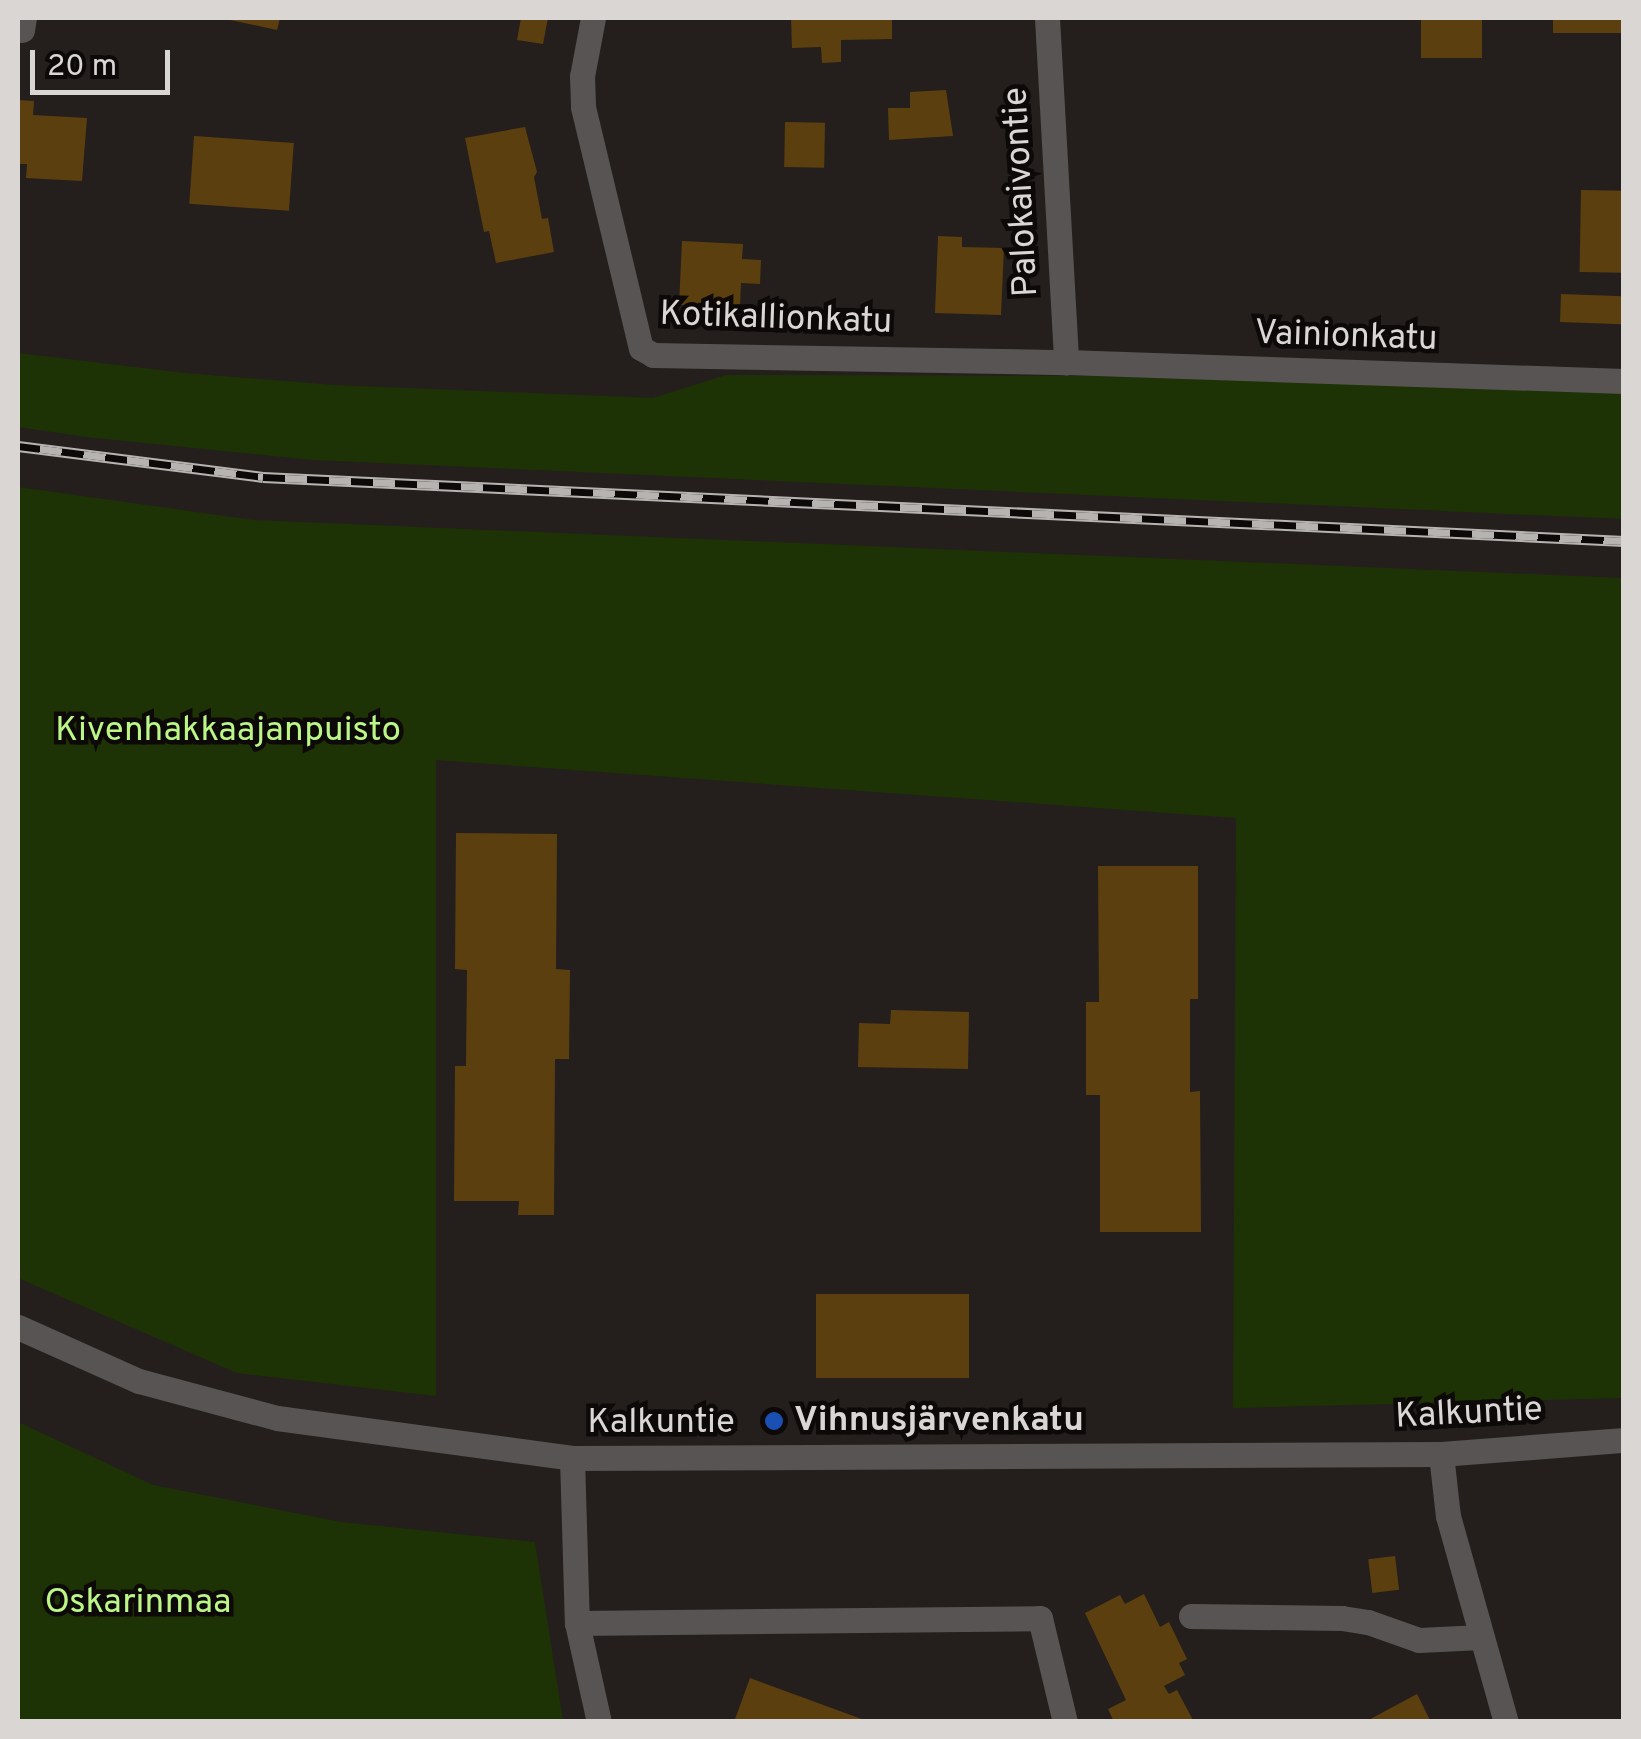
<!DOCTYPE html>
<html>
<head>
<meta charset="utf-8">
<style>
  body { margin:0 }
  #map { position:relative; width:1641px; height:1739px; overflow:hidden; background:#241f1c; font-family:Overpass,sans-serif }
  div>[style] { position:absolute }
  .green>* { inset:0; background:#1e3305 }
  .building>* { inset:0; background:#5c3f0e; transform-origin:0 0 }
  .service>* { height:25px; margin:-12.5px; padding:0 12.5px; transform-origin:12.5px; border-radius:12.5px; background:#575453 }
  .minor>* { height:25px; margin:-12.5px; padding:0 12.5px; transform-origin:12.5px; border-radius:12.5px; background:#575453 }
  .tertiary>* { height:25px; margin:-12.5px; padding:0 12.5px; transform-origin:12.5px; border-radius:12.5px; background:#575453 }
  .rail>* { height:11px; margin-top:-5.5px; transform-origin:0; background:repeating-linear-gradient(90deg,#0c0908 0 22px,#b6b3b1 0 44px); box-sizing:border-box; border-block:2px solid #b6b3b1 }
  .dots>* { width:28px; height:28px; translate:-50% -50%; box-sizing:border-box; border:5px solid #0c0908; border-radius:50% }
  span { translate:-50% -50%; white-space:nowrap; text-align:center; line-height:1.15; -webkit-text-stroke:9px #0c0908; paint-order:stroke }
  .street-label { font-size:35px; color:#d9d6d4 }
  .park-label { font-size:35px; color:#bbf687 }
  .poi-label { font-size:35px; color:#d9d6d4; font-weight:700 }
  .left { translate:0 -50%; text-align:left }
  .frame { position:absolute; inset:0; border:20px solid #d9d6d4; pointer-events:none }
  .scale { position:absolute; left:30px; top:50px; width:140px; height:45px; box-sizing:border-box; border:5px solid #d9d6d4; border-top:0; padding-left:12px; font-size:30px; line-height:35px; white-space:nowrap; color:#d9d6d4; -webkit-text-stroke:8px #0c0908; paint-order:stroke }
</style>
</head>
<body>
<div id="map">
  <div class="green">
    <i style="clip-path:polygon(18px 353px,184px 373px,334px 385px,653px 398px,726px 375px,1092px 376px,1623px 392px,1623px 519px,313px 460px,86px 437px,18px 427px)"></i>
    <i style="clip-path:polygon(18px 487px,253px 520px,1623px 578px,1623px 1398px,1233px 1408px,1236px 818px,436px 760px,436px 1396px,237px 1373px,18px 1278px)"></i>
    <i style="clip-path:polygon(18px 1422px,153px 1485px,341px 1522px,535px 1542px,563px 1721px,18px 1721px)"></i>
  </div>
  <div class="building">
    <i style="clip-path:polygon(221px 18px,280px 18px,277px 30px)"></i>
    <i style="clip-path:polygon(521px 18px,548px 18px,543px 44px,517px 40px)"></i>
    <i style="clip-path:polygon(791px 18px,892px 18px,892px 39px,841px 40px,841px 62px,822px 63px,821px 47px,792px 48px)"></i>
    <i style="left:1421px;top:18px;width:61px;height:40px"></i>
    <i style="left:1553px;top:18px;width:71px;height:15px"></i>
    <i style="clip-path:polygon(946px 90px,953px 136px,889px 140px,888px 108px,910px 108px,910px 92px)"></i>
    <i style="clip-path:polygon(18px 100px,34px 101px,33px 115px,87px 118px,82px 181px,26px 178px,27px 164px,18px 164px)"></i>
    <i style="left:785px;top:122px;width:40px;height:45px;rotate:1deg"></i>
    <i style="clip-path:polygon(525px 127px,537px 172px,534px 177px,542px 219px,548px 218px,554px 252px,496px 263px,489px 231px,484px 232px,465px 138px)"></i>
    <i style="left:194px;top:136px;width:100px;height:68px;rotate:4deg"></i>
    <i style="left:1581px;top:190px;width:43px;height:82px;rotate:1deg"></i>
    <i style="clip-path:polygon(938px 236px,962px 237px,962px 247px,1004px 248px,1001px 315px,935px 313px)"></i>
    <i style="clip-path:polygon(682px 241px,743px 244px,742px 259px,761px 260px,760px 284px,741px 283px,740px 307px,679px 305px)"></i>
    <i style="left:1561px;top:294px;width:62px;height:28px;rotate:2deg"></i>
    <i style="clip-path:polygon(456px 833px,557px 834px,556px 969px,570px 970px,569px 1059px,555px 1059px,554px 1215px,518px 1215px,519px 1201px,454px 1201px,455px 1066px,466px 1066px,467px 970px,455px 969px)"></i>
    <i style="clip-path:polygon(1098px 866px,1198px 866px,1198px 999px,1190px 999px,1190px 1092px,1200px 1091px,1201px 1232px,1100px 1232px,1100px 1095px,1086px 1095px,1086px 1002px,1099px 1002px)"></i>
    <i style="clip-path:polygon(891px 1010px,969px 1012px,968px 1069px,858px 1067px,859px 1023px,890px 1024px)"></i>
    <i style="left:816px;top:1294px;width:153px;height:84px"></i>
    <i style="left:1395px;top:1556px;width:34px;height:27px;rotate:83deg"></i>
    <i style="clip-path:polygon(1144px 1594px,1160px 1627px,1169px 1622px,1187px 1659px,1179px 1663px,1185px 1675px,1164px 1686px,1169px 1694px,1177px 1690px,1194px 1722px,1114px 1722px,1108px 1709px,1126px 1700px,1085px 1613px,1120px 1595px,1125px 1604px)"></i>
    <i style="clip-path:polygon(750px 1678px,867px 1721px,867px 1722px,734px 1722px)"></i>
    <i style="clip-path:polygon(1417px 1694px,1431px 1722px,1365px 1722px,1389px 1709px)"></i>
  </div>
  <div class="service">
    <i style="left:22px;top:30px;width:12px;rotate:-81deg"></i>
    <i style="left:1191px;top:1616px;width:151px;rotate:0.8deg"></i>
    <i style="left:1342px;top:1618px;width:26px;rotate:9deg"></i>
    <i style="left:1368px;top:1622px;width:54px;rotate:19.4deg"></i>
    <i style="left:1419px;top:1640px;width:62px;rotate:-2.8deg"></i>
    <i style="left:577px;top:1623px;width:463px;rotate:-0.6deg"></i>
    <i style="left:1040px;top:1618px;width:107px;rotate:76.5deg"></i>
  </div>
  <div class="minor">
    <i style="left:593px;top:18px;width:59px;rotate:100.7deg"></i>
    <i style="left:582px;top:76px;width:31px;rotate:88deg"></i>
    <i style="left:583px;top:107px;width:248px;rotate:76.5deg"></i>
    <i style="left:641px;top:348px;width:14px;rotate:30deg"></i>
    <i style="left:653px;top:355px;width:413px;rotate:1deg"></i>
    <i style="left:1066px;top:362px;width:558px;rotate:1.95deg"></i>
    <i style="left:1047px;top:18px;width:345px;rotate:86.8deg"></i>
    <i style="left:1441px;top:1454px;width:62px;rotate:83.6deg"></i>
    <i style="left:1448px;top:1516px;width:214px;rotate:74.3deg"></i>
    <i style="left:572px;top:1458px;width:165px;rotate:88.3deg"></i>
    <i style="left:577px;top:1623px;width:101px;rotate:77.5deg"></i>
  </div>
  <div class="tertiary">
    <i style="left:18px;top:1327px;width:133px;rotate:24.1deg"></i>
    <i style="left:139px;top:1381px;width:143px;rotate:15deg"></i>
    <i style="left:277px;top:1418px;width:298px;rotate:7.7deg"></i>
    <i style="left:572px;top:1458px;width:869px;rotate:-0.26deg"></i>
    <i style="left:1441px;top:1454px;width:184px;rotate:-4.4deg"></i>
  </div>
  <div class="rail">
    <i style="left:18px;top:446px;width:247px;rotate:7.2deg"></i>
    <i style="left:263px;top:477px;width:1363px;rotate:2.69deg"></i>
  </div>
  <div class="dots">
    <i style="left:774px;top:1421px;background:#1a4fb4"></i>
  </div>
  <div class="street-label">
    <span style="left:1022px;top:192px;rotate:-93deg">Palokaivontie</span>
    <span style="left:776px;top:319px;rotate:2deg">Kotikallionkatu</span>
    <span style="left:1346px;top:337px;rotate:2deg">Vainionkatu</span>
    <span style="left:1469px;top:1414px;rotate:-3deg">Kalkuntie</span>
    <span style="left:661px;top:1423px">Kalkuntie</span>
  </div>
  <div class="park-label">
    <span style="left:228px;top:731px">Kivenhakkaajanpuisto</span>
    <span style="left:138px;top:1603px">Oskarinmaa</span>
  </div>
  <div class="poi-label">
    <span class="left" style="left:794px;top:1421px">Vihnusjärvenkatu</span>
  </div>
  <div class="frame"></div>
  <div class="scale">20 m</div>
</div>
</body>
</html>
